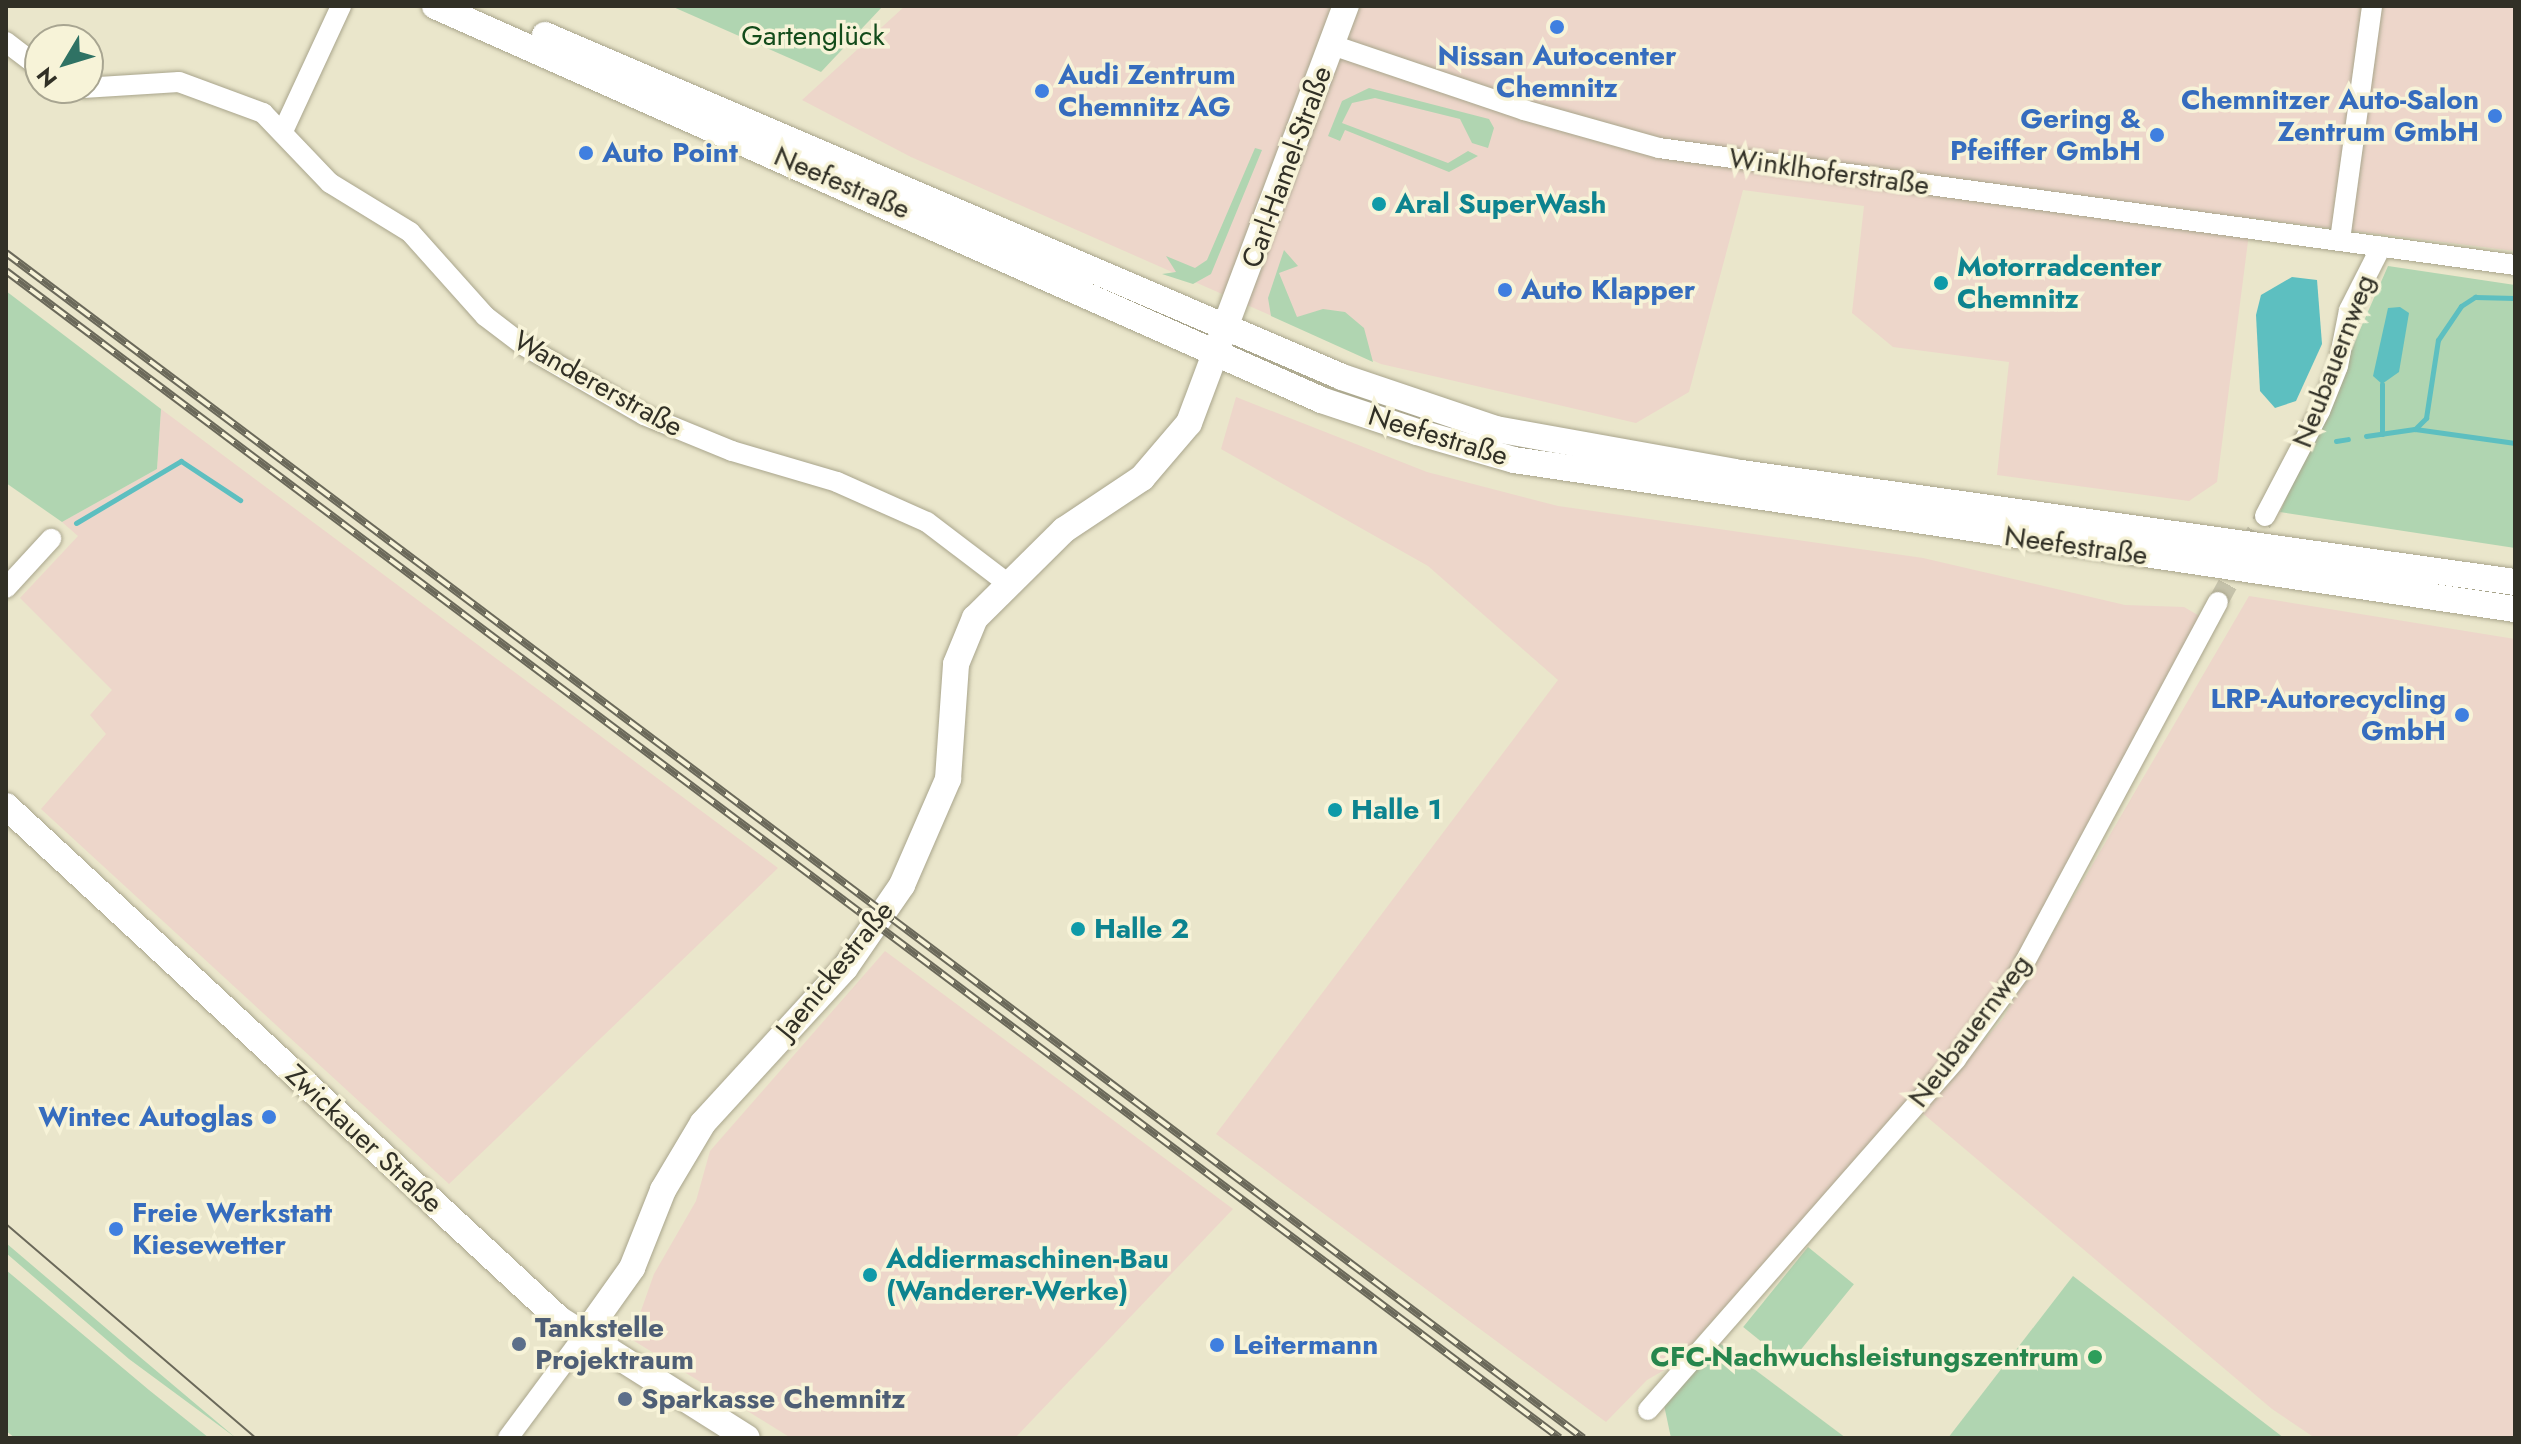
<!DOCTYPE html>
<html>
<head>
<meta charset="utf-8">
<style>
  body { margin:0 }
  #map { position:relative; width:2521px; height:1444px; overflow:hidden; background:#eae6cb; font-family:Jost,sans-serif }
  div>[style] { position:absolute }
  .industrial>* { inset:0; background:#edd6ca }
  .green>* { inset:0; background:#b0d5b1; transform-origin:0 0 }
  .water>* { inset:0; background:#5dbfc0 }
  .stream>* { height:5px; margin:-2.5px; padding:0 2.5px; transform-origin:2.5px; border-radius:2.5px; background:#5dbfc0 }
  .minor-tunnel>* { height:20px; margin-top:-10px; transform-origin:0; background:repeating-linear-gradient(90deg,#c5c2aa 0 20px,transparent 0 30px) }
  .roads { filter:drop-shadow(0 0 2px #a9a58c) drop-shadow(0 0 2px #a9a58c) }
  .minor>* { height:20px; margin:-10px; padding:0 10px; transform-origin:10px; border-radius:10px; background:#fff }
  .major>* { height:26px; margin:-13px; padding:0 13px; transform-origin:13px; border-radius:13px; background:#fff }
  .tram>* { height:2px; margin:-1px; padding:0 1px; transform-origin:1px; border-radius:1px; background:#6b695a }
  .rail>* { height:8px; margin-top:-4px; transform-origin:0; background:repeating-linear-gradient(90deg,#f7f3d8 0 15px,#6b695a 0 30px); box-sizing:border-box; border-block:2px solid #6b695a }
  .dots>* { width:22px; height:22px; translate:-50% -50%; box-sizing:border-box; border:4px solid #f7f3d8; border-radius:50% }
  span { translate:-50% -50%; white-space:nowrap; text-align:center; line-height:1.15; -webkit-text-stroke:7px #f7f3d8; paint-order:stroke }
  .park-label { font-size:28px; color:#134c1b }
  .shop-label { font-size:28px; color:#366cbe; font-weight:700 }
  .left { translate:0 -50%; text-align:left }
  .right { translate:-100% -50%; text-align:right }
  .street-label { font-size:28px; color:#313026 }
  .culture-label { font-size:28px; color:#0d838f; font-weight:700 }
  .service-label { font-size:28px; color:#4e5e75; font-weight:700 }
  .leisure-label { font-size:28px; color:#27864d; font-weight:700 }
  .frame { position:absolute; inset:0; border:8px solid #313026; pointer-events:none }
  .north { position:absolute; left:24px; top:24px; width:80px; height:80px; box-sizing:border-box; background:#f7f3d8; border:2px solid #a8a591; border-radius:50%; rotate:232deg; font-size:22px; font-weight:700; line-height:32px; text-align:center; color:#313026 }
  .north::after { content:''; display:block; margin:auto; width:28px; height:36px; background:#2f7264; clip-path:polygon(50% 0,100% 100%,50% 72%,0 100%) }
</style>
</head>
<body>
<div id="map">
  <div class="industrial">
    <i style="clip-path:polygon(905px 6px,2515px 6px,2515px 251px,2251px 218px,2217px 482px,2189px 501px,1997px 475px,2009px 362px,1893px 347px,1852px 313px,1864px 206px,1743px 190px,1689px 392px,1636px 423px,1381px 364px,911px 157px,802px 100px)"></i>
    <i style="clip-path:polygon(1236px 397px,1427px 472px,1558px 506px,1923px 558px,2125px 605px,2184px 607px,2203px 618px,2015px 963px,1943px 1064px,1673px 1365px,1647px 1380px,1606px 1422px,1216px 1134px,1558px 680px,1428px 566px,1221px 449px)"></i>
    <i style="clip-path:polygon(161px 409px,778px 868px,449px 1184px,41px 809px,106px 734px,90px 715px,112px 690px,20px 598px,78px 536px,62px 522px,157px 469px)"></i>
    <i style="clip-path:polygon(2249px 596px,2515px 639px,2515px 1438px,2315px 1438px,2272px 1409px,1920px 1111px,2002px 1020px)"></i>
    <i style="clip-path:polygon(885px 951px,1233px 1209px,1015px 1438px,791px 1438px,631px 1339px,654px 1274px,696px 1201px,710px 1151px)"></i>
  </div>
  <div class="green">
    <i style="clip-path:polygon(671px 6px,883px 6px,821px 72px)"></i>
    <i style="clip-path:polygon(1369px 88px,1489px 119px,1494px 128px,1488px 148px,1472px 143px,1460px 119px,1375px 98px,1352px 103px,1342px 123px,1448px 163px,1468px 151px,1478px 156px,1449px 172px,1345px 130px,1340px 141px,1328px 136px,1342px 101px)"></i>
    <i style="clip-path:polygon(1255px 148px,1262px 150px,1211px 274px,1193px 284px,1162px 274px,1176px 272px,1166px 256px,1195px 268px,1207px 260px)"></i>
    <i style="clip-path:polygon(1284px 250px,1298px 266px,1279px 273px,1297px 317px,1323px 309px,1345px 312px,1364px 328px,1373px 362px,1271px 316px,1268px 298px)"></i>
    <i style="clip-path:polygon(2388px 266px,2515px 285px,2515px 548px,2280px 512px)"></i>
    <i style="clip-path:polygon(6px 291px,161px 409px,157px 469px,62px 522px,6px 483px)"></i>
    <i style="clip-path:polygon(6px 1243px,140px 1357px,236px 1438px,129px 1359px,6px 1253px)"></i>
    <i style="left:1808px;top:1247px;width:59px;height:103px;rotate:39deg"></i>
    <i style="clip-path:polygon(6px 1270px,149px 1390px,209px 1438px,15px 1438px,6px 1431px)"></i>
    <i style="clip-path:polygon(2073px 1276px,2284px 1438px,1948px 1438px)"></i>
    <i style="clip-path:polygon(1718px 1342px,1846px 1438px,1671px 1438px,1664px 1405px)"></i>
  </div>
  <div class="water">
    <i style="clip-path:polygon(2292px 277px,2317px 280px,2322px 344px,2296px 401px,2275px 408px,2260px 391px,2256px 315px,2261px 295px)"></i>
    <i style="clip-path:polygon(2400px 307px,2409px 313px,2399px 372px,2382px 384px,2373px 376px,2388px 308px)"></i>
  </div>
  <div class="stream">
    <i style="left:2415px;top:429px;width:101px;rotate:8deg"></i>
    <i style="left:2382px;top:434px;width:50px;rotate:-90deg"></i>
    <i style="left:2366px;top:436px;width:49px;rotate:-8.1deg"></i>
    <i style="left:2415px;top:429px;width:16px;rotate:-45deg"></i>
    <i style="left:2426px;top:418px;width:79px;rotate:-81.3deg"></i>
    <i style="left:2438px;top:340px;width:41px;rotate:-55.9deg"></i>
    <i style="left:2461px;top:306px;width:17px;rotate:-33deg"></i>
    <i style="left:2475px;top:297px;width:40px;rotate:1.4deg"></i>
    <i style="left:2336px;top:441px;width:12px;rotate:-9deg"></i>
    <i style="left:76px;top:523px;width:122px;rotate:-30.6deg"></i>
    <i style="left:181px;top:461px;width:71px;rotate:33.5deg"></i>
  </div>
  <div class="minor-tunnel">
    <i style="left:2218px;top:602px;width:98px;rotate:-61.3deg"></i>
  </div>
  <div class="roads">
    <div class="minor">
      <i style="left:6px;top:42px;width:43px;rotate:37.4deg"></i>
      <i style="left:1332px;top:45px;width:203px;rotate:18.7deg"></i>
      <i style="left:1524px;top:110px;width:140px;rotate:15.7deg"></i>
      <i style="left:1659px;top:148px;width:864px;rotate:7.78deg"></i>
      <i style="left:83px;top:88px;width:96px;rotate:-3.6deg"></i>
      <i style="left:179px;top:82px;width:90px;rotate:20.3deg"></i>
      <i style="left:263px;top:113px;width:97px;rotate:46.3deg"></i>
      <i style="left:330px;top:183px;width:94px;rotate:31.5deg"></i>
      <i style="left:410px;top:232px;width:113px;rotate:48.2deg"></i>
      <i style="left:485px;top:316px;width:48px;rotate:37.3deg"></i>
      <i style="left:523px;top:345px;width:140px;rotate:30deg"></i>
      <i style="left:644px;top:415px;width:95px;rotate:22.2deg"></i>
      <i style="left:732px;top:451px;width:109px;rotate:16.4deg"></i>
      <i style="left:837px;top:482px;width:98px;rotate:24deg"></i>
      <i style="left:927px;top:522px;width:101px;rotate:37.3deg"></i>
      <i style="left:284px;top:129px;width:136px;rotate:-65.1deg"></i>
      <i style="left:2340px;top:240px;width:236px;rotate:-82.2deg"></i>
      <i style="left:2265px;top:516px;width:119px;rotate:-62.4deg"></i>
      <i style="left:2320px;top:411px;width:48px;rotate:-68.2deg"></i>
      <i style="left:2338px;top:366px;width:57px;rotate:-78.9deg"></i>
      <i style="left:2349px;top:310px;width:71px;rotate:-63.1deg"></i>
      <i style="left:6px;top:588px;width:67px;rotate:-47.4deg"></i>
      <i style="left:1648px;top:1410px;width:467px;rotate:-48.7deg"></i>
      <i style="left:1956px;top:1059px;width:107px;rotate:-53.8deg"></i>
      <i style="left:2019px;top:973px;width:421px;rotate:-61.8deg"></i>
      <i style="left:508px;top:1438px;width:126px;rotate:-53.4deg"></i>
    </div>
    <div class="major">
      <i style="left:435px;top:6px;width:970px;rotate:23.97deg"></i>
      <i style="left:1321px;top:400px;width:101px;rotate:18.4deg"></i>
      <i style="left:1417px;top:432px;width:101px;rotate:16.1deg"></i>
      <i style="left:1514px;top:460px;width:1012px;rotate:8.47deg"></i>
      <i style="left:545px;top:35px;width:867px;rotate:23.22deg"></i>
      <i style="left:1342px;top:377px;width:163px;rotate:18.7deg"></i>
      <i style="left:1496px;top:429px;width:242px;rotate:10.2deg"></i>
      <i style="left:1734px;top:472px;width:789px;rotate:8.02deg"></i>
      <i style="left:6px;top:806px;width:754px;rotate:42.85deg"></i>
      <i style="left:559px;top:1319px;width:222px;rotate:32.3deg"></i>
      <i style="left:583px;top:1337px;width:85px;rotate:-54.6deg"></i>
      <i style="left:632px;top:1268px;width:84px;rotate:-68.3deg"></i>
      <i style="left:663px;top:1190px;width:78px;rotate:-59.2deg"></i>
      <i style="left:703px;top:1123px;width:210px;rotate:-47.5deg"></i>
      <i style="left:845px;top:968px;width:101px;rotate:-55.5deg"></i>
      <i style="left:902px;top:885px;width:116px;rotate:-66.5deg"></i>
      <i style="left:948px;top:779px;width:115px;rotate:-86deg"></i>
      <i style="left:956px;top:664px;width:50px;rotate:-67.6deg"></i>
      <i style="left:975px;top:618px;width:125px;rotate:-44.7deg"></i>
      <i style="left:1064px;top:530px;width:94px;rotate:-33.7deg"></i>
      <i style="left:1142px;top:478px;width:72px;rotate:-49.5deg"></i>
      <i style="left:1189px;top:423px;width:446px;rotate:-69.4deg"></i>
    </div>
  </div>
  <div class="tram">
    <i style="left:6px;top:1224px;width:329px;rotate:40.6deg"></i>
  </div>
  <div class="rail">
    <i style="left:6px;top:253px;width:1973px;rotate:36.92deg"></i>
    <i style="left:6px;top:271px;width:1943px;rotate:36.91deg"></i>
  </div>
  <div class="dots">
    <i style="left:1557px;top:27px;background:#3f7fe0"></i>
    <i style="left:1042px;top:91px;background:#3f7fe0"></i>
    <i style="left:2495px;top:116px;background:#3f7fe0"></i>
    <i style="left:2157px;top:135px;background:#3f7fe0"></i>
    <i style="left:586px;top:153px;background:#3f7fe0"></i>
    <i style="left:1379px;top:204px;background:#0f9aa8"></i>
    <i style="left:1941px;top:283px;background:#0f9aa8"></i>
    <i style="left:1505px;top:290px;background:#3f7fe0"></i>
    <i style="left:2462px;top:715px;background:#3f7fe0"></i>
    <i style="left:1335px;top:810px;background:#0f9aa8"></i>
    <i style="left:1078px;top:929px;background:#0f9aa8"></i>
    <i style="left:269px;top:1117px;background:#3f7fe0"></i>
    <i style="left:116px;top:1229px;background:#3f7fe0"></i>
    <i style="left:870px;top:1275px;background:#0f9aa8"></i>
    <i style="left:519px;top:1344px;background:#5c6f8a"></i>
    <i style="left:1217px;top:1345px;background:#3f7fe0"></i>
    <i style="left:2095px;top:1357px;background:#2e9e5b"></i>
    <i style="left:625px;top:1399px;background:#5c6f8a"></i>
  </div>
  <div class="park-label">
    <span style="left:813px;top:36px">Gartenglück</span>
  </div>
  <div class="shop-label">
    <span style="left:1557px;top:72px">Nissan Autocenter<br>Chemnitz</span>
    <span class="left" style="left:1058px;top:91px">Audi Zentrum<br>Chemnitz AG</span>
    <span class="right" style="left:2479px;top:116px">Chemnitzer Auto-Salon<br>Zentrum GmbH</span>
    <span class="right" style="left:2141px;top:135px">Gering &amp;<br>Pfeiffer GmbH</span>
    <span class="left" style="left:602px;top:153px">Auto Point</span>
    <span class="left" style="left:1521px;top:290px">Auto Klapper</span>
    <span class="right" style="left:2446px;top:715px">LRP-Autorecycling<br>GmbH</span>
    <span class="right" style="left:253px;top:1117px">Wintec Autoglas</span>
    <span class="left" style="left:132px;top:1229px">Freie Werkstatt<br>Kiesewetter</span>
    <span class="left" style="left:1233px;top:1345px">Leitermann</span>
  </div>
  <div class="street-label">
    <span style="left:1287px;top:167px;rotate:-70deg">Carl-Hamel-Straße</span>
    <span style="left:1829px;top:172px;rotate:8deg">Winklhoferstraße</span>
    <span style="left:842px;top:183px;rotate:23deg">Neefestraße</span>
    <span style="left:2334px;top:361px;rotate:-69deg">Neubauernweg</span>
    <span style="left:598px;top:384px;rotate:29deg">Wandererstraße</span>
    <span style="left:1438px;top:436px;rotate:17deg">Neefestraße</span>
    <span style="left:2076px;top:546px;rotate:8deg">Neefestraße</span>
    <span style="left:835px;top:970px;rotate:-51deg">Jaenickestraße</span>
    <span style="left:1970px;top:1031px;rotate:-53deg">Neubauernweg</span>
    <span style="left:364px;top:1139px;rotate:43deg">Zwickauer Straße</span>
  </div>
  <div class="culture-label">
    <span class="left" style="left:1395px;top:204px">Aral SuperWash</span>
    <span class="left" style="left:1957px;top:283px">Motorradcenter<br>Chemnitz</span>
    <span class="left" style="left:1351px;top:810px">Halle 1</span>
    <span class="left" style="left:1094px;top:929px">Halle 2</span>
    <span class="left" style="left:886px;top:1275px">Addiermaschinen-Bau<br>(Wanderer-Werke)</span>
  </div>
  <div class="service-label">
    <span class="left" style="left:535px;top:1344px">Tankstelle<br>Projektraum</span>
    <span class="left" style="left:641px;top:1399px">Sparkasse Chemnitz</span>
  </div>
  <div class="leisure-label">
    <span class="right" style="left:2079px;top:1357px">CFC-Nachwuchsleistungszentrum</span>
  </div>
  <div class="frame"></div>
  <div class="north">N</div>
</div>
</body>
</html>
